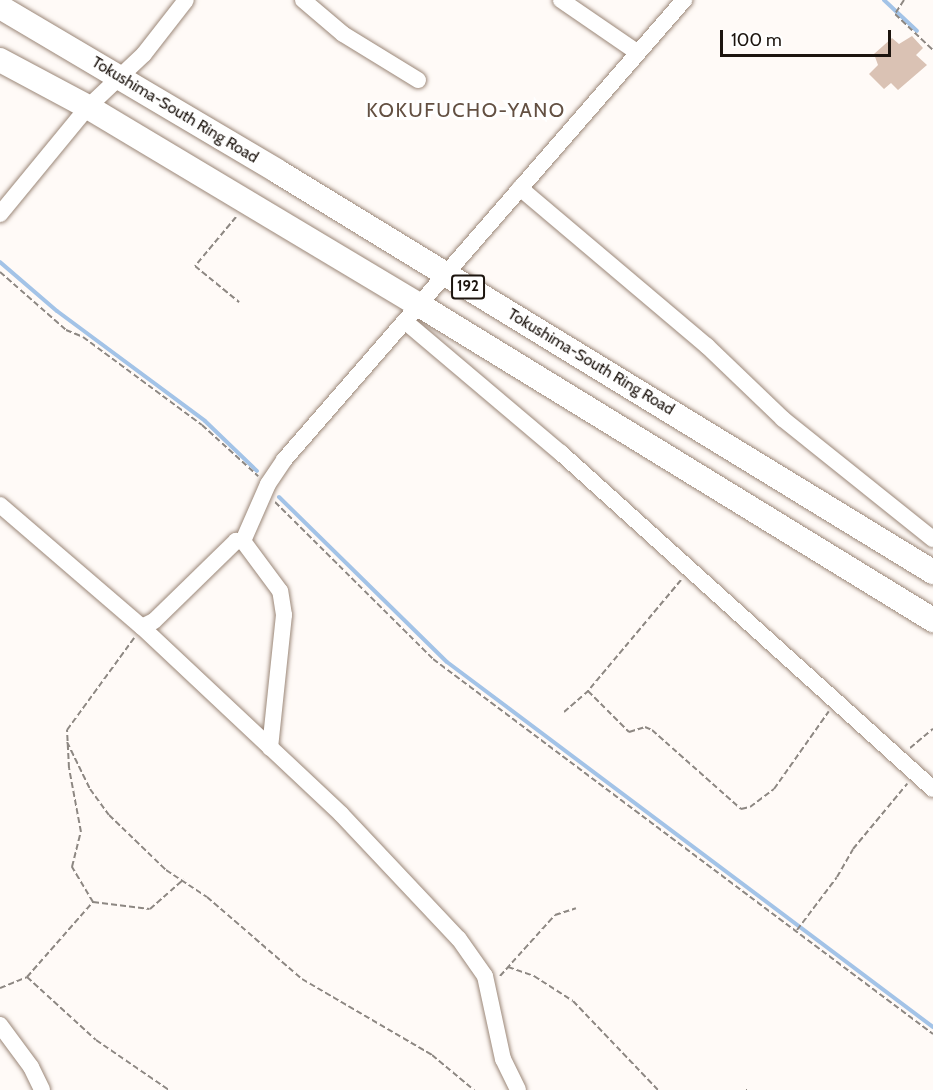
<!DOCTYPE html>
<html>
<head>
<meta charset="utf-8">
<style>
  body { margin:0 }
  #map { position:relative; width:933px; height:1090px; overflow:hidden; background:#fffaf7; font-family:Cabin,sans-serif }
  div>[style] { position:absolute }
  .stream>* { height:4px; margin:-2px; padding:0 2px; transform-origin:2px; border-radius:2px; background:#a3c3e7 }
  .building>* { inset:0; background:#dac2b4 }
  .path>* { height:2px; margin-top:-1px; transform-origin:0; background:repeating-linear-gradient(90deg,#8d8782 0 6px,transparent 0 9px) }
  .roads { filter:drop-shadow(0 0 2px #9b8778) drop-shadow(0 0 2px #9b8778) }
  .minor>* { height:16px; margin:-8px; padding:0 8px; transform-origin:8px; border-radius:8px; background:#fff }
  .highway>* { height:24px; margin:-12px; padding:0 12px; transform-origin:12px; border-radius:12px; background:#fff }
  span { translate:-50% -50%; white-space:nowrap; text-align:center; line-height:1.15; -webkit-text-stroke:6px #fff; paint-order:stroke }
  .shield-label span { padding:2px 4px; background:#fff; border:2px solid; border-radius:4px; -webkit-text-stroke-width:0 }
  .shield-label { font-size:15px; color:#1c140e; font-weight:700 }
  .street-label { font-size:16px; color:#1c140e }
  .quarter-label { font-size:20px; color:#635042; letter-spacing:1.5px }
  .scale { position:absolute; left:720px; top:30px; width:171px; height:27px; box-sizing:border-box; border:3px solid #1c140e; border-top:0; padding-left:8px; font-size:18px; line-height:21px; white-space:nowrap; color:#1c140e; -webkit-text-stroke:4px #fff; paint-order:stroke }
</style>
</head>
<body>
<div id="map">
  <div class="stream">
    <i style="left:884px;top:0;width:45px;rotate:43.2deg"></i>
    <i style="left:0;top:262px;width:75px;rotate:40.7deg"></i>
    <i style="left:57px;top:311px;width:184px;rotate:36.6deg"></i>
    <i style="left:205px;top:421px;width:72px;rotate:43.9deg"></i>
    <i style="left:279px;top:497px;width:235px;rotate:44.5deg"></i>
    <i style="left:447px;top:662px;width:608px;rotate:36.91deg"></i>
  </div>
  <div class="building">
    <i style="clip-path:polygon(912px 36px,923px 48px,916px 55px,927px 65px,898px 90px,891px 83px,884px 89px,869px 74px,878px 65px,874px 54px,892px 38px,899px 44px)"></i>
  </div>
  <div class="path">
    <i style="left:904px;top:0;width:17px;rotate:123deg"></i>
    <i style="left:895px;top:14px;width:52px;rotate:43.5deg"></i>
    <i style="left:236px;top:217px;width:64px;rotate:129.9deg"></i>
    <i style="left:195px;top:266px;width:57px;rotate:39.3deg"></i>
    <i style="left:0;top:272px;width:88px;rotate:41.3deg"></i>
    <i style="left:66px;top:330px;width:18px;rotate:22deg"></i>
    <i style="left:83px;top:337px;width:148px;rotate:36.5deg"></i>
    <i style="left:202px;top:425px;width:76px;rotate:42.3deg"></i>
    <i style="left:275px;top:502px;width:223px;rotate:44.8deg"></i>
    <i style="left:433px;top:659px;width:625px;rotate:36.87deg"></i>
    <i style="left:681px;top:580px;width:145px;rotate:130deg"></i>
    <i style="left:588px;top:691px;width:58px;rotate:45deg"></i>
    <i style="left:629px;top:732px;width:17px;rotate:-17deg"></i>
    <i style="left:645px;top:727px;width:8px;rotate:23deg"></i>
    <i style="left:652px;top:730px;width:119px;rotate:41.6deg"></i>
    <i style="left:741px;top:809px;width:9px;rotate:-13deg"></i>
    <i style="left:750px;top:807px;width:30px;rotate:-37deg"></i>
    <i style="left:774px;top:789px;width:95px;rotate:-54.8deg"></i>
    <i style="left:564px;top:712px;width:32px;rotate:-41deg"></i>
    <i style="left:67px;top:742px;width:52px;rotate:63.9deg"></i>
    <i style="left:90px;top:789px;width:32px;rotate:54deg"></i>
    <i style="left:109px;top:815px;width:79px;rotate:44deg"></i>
    <i style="left:166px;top:870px;width:49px;rotate:33.4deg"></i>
    <i style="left:207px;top:897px;width:125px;rotate:40.8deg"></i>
    <i style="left:302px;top:979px;width:151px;rotate:30.3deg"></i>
    <i style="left:432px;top:1055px;width:55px;rotate:39.8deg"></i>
    <i style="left:910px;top:748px;width:30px;rotate:-40deg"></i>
    <i style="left:93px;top:902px;width:41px;rotate:-121deg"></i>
    <i style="left:72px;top:867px;width:36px;rotate:-76deg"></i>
    <i style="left:81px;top:832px;width:65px;rotate:-100.6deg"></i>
    <i style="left:69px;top:768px;width:38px;rotate:-93deg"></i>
    <i style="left:67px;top:730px;width:114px;rotate:-53.9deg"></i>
    <i style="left:797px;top:930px;width:66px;rotate:-53deg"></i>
    <i style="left:837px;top:877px;width:32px;rotate:-60deg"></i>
    <i style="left:853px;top:849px;width:85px;rotate:-50.3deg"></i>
    <i style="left:508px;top:967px;width:28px;rotate:19deg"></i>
    <i style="left:534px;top:976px;width:46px;rotate:32.7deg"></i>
    <i style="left:573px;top:1001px;width:123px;rotate:46.3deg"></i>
    <i style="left:500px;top:976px;width:82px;rotate:-48deg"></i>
    <i style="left:555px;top:915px;width:22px;rotate:-18deg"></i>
    <i style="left:27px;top:977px;width:93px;rotate:42.4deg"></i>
    <i style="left:96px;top:1040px;width:88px;rotate:34.4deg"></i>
    <i style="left:0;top:988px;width:29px;rotate:-22deg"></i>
    <i style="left:27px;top:977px;width:100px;rotate:-48.7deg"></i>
    <i style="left:93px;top:902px;width:57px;rotate:7deg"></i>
    <i style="left:150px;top:909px;width:45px;rotate:-41.4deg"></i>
    <i style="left:746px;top:1090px;width:1px"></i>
  </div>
  <div class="roads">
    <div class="minor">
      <i style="left:303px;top:0;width:52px;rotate:40.4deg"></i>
      <i style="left:343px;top:34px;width:88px;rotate:31.5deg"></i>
      <i style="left:561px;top:0;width:93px;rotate:34.5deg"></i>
      <i style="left:520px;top:188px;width:245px;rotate:40.2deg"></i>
      <i style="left:707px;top:346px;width:105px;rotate:43.8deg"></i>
      <i style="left:783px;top:419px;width:192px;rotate:38.7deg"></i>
      <i style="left:0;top:214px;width:139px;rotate:-50.6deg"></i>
      <i style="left:88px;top:107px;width:77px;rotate:-43.4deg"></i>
      <i style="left:144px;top:54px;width:68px;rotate:-52.1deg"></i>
      <i style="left:407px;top:323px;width:202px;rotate:40.2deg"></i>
      <i style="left:561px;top:453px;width:501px;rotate:42.09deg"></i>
      <i style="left:0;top:505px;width:187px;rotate:40.7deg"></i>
      <i style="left:142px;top:627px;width:273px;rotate:43.2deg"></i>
      <i style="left:341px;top:814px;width:172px;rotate:46.7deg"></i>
      <i style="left:459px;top:939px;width:45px;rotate:54.9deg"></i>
      <i style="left:485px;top:976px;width:85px;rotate:77.8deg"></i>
      <i style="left:503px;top:1059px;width:34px;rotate:64deg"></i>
      <i style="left:142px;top:627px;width:13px;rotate:-27deg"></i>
      <i style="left:154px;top:621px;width:115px;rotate:-44.3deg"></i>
      <i style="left:236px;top:541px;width:7px"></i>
      <i style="left:270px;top:748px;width:134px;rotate:-84deg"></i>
      <i style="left:284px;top:615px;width:24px;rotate:-99deg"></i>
      <i style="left:280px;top:591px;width:62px;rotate:-126.5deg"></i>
      <i style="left:243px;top:541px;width:62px;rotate:-66.3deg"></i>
      <i style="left:268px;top:484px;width:29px;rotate:-56deg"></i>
      <i style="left:284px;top:460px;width:610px;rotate:-48.99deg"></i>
      <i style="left:0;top:1025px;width:52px;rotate:53.6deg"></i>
      <i style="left:31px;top:1067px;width:25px;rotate:64deg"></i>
    </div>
    <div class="highway">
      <i style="left:0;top:7px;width:322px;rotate:30.6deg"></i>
      <i style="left:277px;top:171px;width:769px;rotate:31.44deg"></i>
      <i style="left:0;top:60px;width:100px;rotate:28.1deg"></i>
      <i style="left:88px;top:107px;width:388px;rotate:30.9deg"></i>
      <i style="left:421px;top:306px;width:601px;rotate:31.52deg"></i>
    </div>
  </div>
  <div class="shield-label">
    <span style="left:468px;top:287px">192</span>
  </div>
  <div class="street-label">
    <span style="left:175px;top:110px;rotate:31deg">Tokushima-South Ring Road</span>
    <span style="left:591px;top:362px;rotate:31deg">Tokushima-South Ring Road</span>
  </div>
  <div class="quarter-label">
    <span style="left:466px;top:110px">KOKUFUCHO-YANO</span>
  </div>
  <div class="scale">100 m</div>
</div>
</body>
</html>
